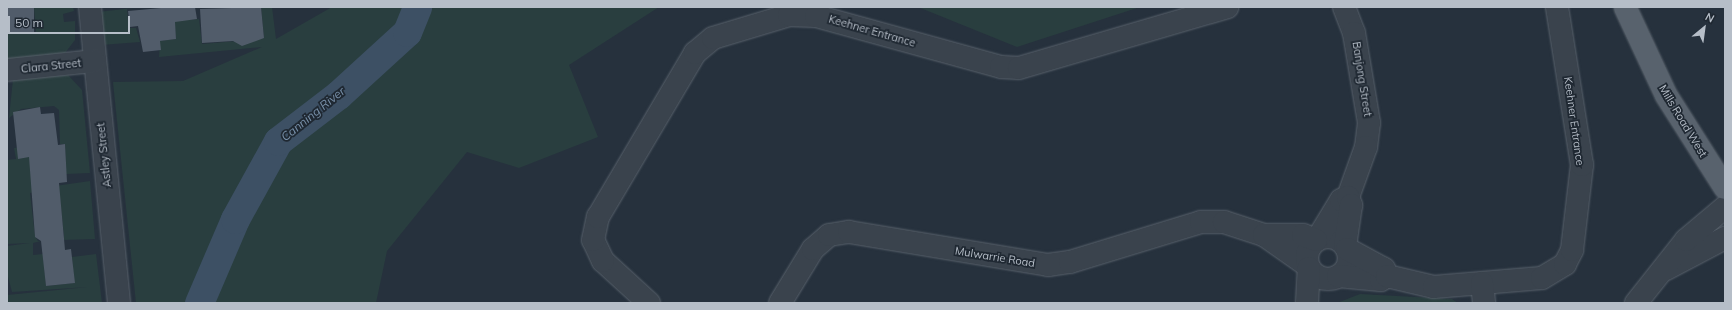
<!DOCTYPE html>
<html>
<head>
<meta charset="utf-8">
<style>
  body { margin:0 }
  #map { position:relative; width:1732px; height:310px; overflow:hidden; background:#26313d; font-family:Mulish,sans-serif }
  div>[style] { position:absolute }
  .green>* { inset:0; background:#293e3f }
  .river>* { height:29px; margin:-14.5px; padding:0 14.5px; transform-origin:14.5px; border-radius:14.5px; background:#3d5064 }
  .building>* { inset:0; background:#515c6a; transform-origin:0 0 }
  .roads { filter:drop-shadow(0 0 1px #58616b) drop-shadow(0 0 1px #58616b) }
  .minor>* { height:22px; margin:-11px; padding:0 11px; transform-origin:11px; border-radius:11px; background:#3a434d }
  .minor>.ring { margin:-11px; padding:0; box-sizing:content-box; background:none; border:22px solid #3a434d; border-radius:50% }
  .major>* { height:22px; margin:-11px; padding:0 11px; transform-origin:11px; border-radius:11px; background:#58626d }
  span { translate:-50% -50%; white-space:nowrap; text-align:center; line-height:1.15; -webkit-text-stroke:3.5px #1f2832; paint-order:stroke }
  .street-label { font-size:11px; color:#b6bec8 }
  .water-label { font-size:12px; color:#7890a9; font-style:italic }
  .frame { position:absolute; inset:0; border:8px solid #b6bec8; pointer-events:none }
  .north { position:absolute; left:1684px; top:8px; width:40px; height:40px; -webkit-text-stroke:3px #1f2832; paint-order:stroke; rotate:29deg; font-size:11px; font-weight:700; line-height:16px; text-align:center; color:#b6bec8 }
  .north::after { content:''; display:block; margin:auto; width:14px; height:18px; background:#b6bec8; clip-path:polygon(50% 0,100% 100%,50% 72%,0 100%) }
  .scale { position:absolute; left:8px; top:16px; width:122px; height:18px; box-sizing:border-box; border:2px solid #b6bec8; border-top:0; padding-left:5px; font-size:12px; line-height:14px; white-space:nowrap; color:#b6bec8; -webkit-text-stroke:3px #1f2832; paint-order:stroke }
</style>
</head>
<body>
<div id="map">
  <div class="green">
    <i style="clip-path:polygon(34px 7px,73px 7px,74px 11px,63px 14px,64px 22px,75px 21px,75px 40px,65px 53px,7px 60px,7px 33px,36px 33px)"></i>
    <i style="clip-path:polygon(142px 7px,127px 9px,129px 28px,136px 28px,140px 42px,101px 45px,98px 12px)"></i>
    <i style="clip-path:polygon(166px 7px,185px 7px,187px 20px,199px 19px,202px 44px,237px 41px,242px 46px,250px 39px,264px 38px,261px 7px,272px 7px,276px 39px,332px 7px,659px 7px,569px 65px,598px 137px,519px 168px,467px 152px,387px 251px,376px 303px,136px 303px,113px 82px,183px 81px,262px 47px,159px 57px,160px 41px,176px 39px,174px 19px,167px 19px)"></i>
    <i style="clip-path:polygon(918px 7px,1140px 7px,1017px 47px)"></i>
    <i style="clip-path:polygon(68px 75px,82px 90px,90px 173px,66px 174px,65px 144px,60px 144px,59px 110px,54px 106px,21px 109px,9px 118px,13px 79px)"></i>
    <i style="clip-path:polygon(28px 146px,55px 186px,90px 181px,95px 239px,61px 240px,64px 236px,59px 190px,30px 193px,35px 236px,38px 241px,45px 240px,33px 243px,33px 255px,43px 254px,46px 286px,74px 283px,72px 257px,96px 254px,102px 303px,7px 303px,7px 295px,88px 287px,12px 292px,7px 273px,7px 246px,30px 243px,7px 244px,7px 160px,16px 159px,14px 148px)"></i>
    <i style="clip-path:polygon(1360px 294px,1452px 299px,1458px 303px,1337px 303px)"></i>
  </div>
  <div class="river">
    <i style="left:199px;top:303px;width:91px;rotate:-66.8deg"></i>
    <i style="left:235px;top:219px;width:89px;rotate:-61.1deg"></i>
    <i style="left:278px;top:141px;width:76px;rotate:-37.5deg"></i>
    <i style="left:338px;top:95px;width:93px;rotate:-42.4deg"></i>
    <i style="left:407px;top:32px;width:27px;rotate:-68deg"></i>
  </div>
  <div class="building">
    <i style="left:7px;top:7px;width:27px;height:26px"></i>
    <i style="clip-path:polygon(172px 7px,195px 7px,197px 19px,175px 22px,176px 39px,160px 41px,161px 50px,143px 52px,138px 26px,130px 27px,128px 11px)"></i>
    <i style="clip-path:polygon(261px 7px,264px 38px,242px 46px,233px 41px,202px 43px,200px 9px)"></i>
    <i style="clip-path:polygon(40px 107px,41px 114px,54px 113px,58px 145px,65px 144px,67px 182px,59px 183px,65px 250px,71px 249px,75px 283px,46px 286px,41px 241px,35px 237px,29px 157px,18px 159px,13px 112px)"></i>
  </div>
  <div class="roads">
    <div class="minor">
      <i style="left:90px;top:7px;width:297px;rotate:84.4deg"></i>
      <i style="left:1344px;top:7px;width:28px;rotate:69deg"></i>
      <i style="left:1354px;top:33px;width:91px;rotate:80.5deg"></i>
      <i style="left:1369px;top:123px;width:24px;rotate:97deg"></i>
      <i style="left:1366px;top:147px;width:53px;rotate:109.8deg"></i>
      <i style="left:7px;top:70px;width:87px;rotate:-5.9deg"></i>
      <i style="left:1264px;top:235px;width:54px;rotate:35.2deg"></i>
      <i class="ring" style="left:1307px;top:237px;width:20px;height:20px"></i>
      <i style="left:1318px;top:238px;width:44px;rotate:-58.8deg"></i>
      <i style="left:1341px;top:200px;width:8px;rotate:-23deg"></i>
      <i style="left:1348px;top:197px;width:9px;rotate:69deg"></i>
      <i style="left:1351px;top:205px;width:41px;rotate:98.3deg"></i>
      <i style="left:1666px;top:269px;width:67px;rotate:-27.7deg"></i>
      <i style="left:1338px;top:276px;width:43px;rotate:5.3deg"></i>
      <i style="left:1381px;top:280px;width:7px;rotate:-34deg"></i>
      <i style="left:1387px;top:276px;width:8px;rotate:-113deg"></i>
      <i style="left:1384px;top:269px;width:42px;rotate:-151.6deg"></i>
      <i style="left:1387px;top:276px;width:48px;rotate:13.2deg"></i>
      <i style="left:1434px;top:287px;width:108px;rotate:-4.8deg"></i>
      <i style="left:1542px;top:278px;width:27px;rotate:-31deg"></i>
      <i style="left:1565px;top:264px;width:16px;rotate:-63deg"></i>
      <i style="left:1572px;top:250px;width:86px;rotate:-83.3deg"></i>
      <i style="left:1582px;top:165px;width:160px;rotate:-99deg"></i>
      <i style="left:1482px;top:283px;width:20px;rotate:84deg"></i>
      <i style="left:649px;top:303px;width:62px;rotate:-137.6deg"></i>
      <i style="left:603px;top:261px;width:23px;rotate:-115deg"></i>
      <i style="left:593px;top:240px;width:24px;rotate:-78deg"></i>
      <i style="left:598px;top:217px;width:191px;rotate:-59.4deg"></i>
      <i style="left:695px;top:53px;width:23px;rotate:-40deg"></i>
      <i style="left:713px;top:38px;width:79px;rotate:-16.8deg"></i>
      <i style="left:789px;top:15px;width:27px;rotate:2deg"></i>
      <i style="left:816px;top:16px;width:192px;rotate:15.4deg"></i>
      <i style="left:1001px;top:67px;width:18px;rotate:3deg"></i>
      <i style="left:1019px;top:68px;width:217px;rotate:-16.3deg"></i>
      <i style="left:780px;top:303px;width:63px;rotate:-58.6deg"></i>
      <i style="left:813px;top:249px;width:21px;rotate:-41deg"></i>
      <i style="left:829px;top:235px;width:20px;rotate:-9deg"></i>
      <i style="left:849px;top:232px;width:202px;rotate:9.4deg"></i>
      <i style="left:1048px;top:265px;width:22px;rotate:-8deg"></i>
      <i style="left:1070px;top:262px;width:137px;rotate:-17deg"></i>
      <i style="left:1201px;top:222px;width:23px"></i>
      <i style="left:1224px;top:222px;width:42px;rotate:18deg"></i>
      <i style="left:1264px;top:235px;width:39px"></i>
      <i style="left:1303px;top:235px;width:14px;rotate:21deg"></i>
      <i style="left:1307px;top:303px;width:35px;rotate:-87deg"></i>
      <i style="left:1636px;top:303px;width:80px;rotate:-51.6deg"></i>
      <i style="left:1686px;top:240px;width:51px;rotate:-40.2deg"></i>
    </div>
    <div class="major">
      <i style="left:1625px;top:7px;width:97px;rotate:65deg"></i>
      <i style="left:1666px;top:95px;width:110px;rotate:57.6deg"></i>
    </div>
  </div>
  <div class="street-label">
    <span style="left:872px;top:31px;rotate:16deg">Keehner Entrance</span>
    <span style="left:51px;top:66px;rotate:-6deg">Clara Street</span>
    <span style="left:1362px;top:79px;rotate:81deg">Banjong Street</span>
    <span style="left:1574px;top:121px;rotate:82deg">Keehner Entrance</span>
    <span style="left:1683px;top:121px;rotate:59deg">Mills Road West</span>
    <span style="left:104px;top:155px;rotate:-96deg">Astley Street</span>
    <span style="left:995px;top:257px;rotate:9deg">Mulwarrie Road</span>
  </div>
  <div class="water-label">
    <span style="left:313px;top:114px;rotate:-39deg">Canning River</span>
  </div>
  <div class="frame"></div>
  <div class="north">N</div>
  <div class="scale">50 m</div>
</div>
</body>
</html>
